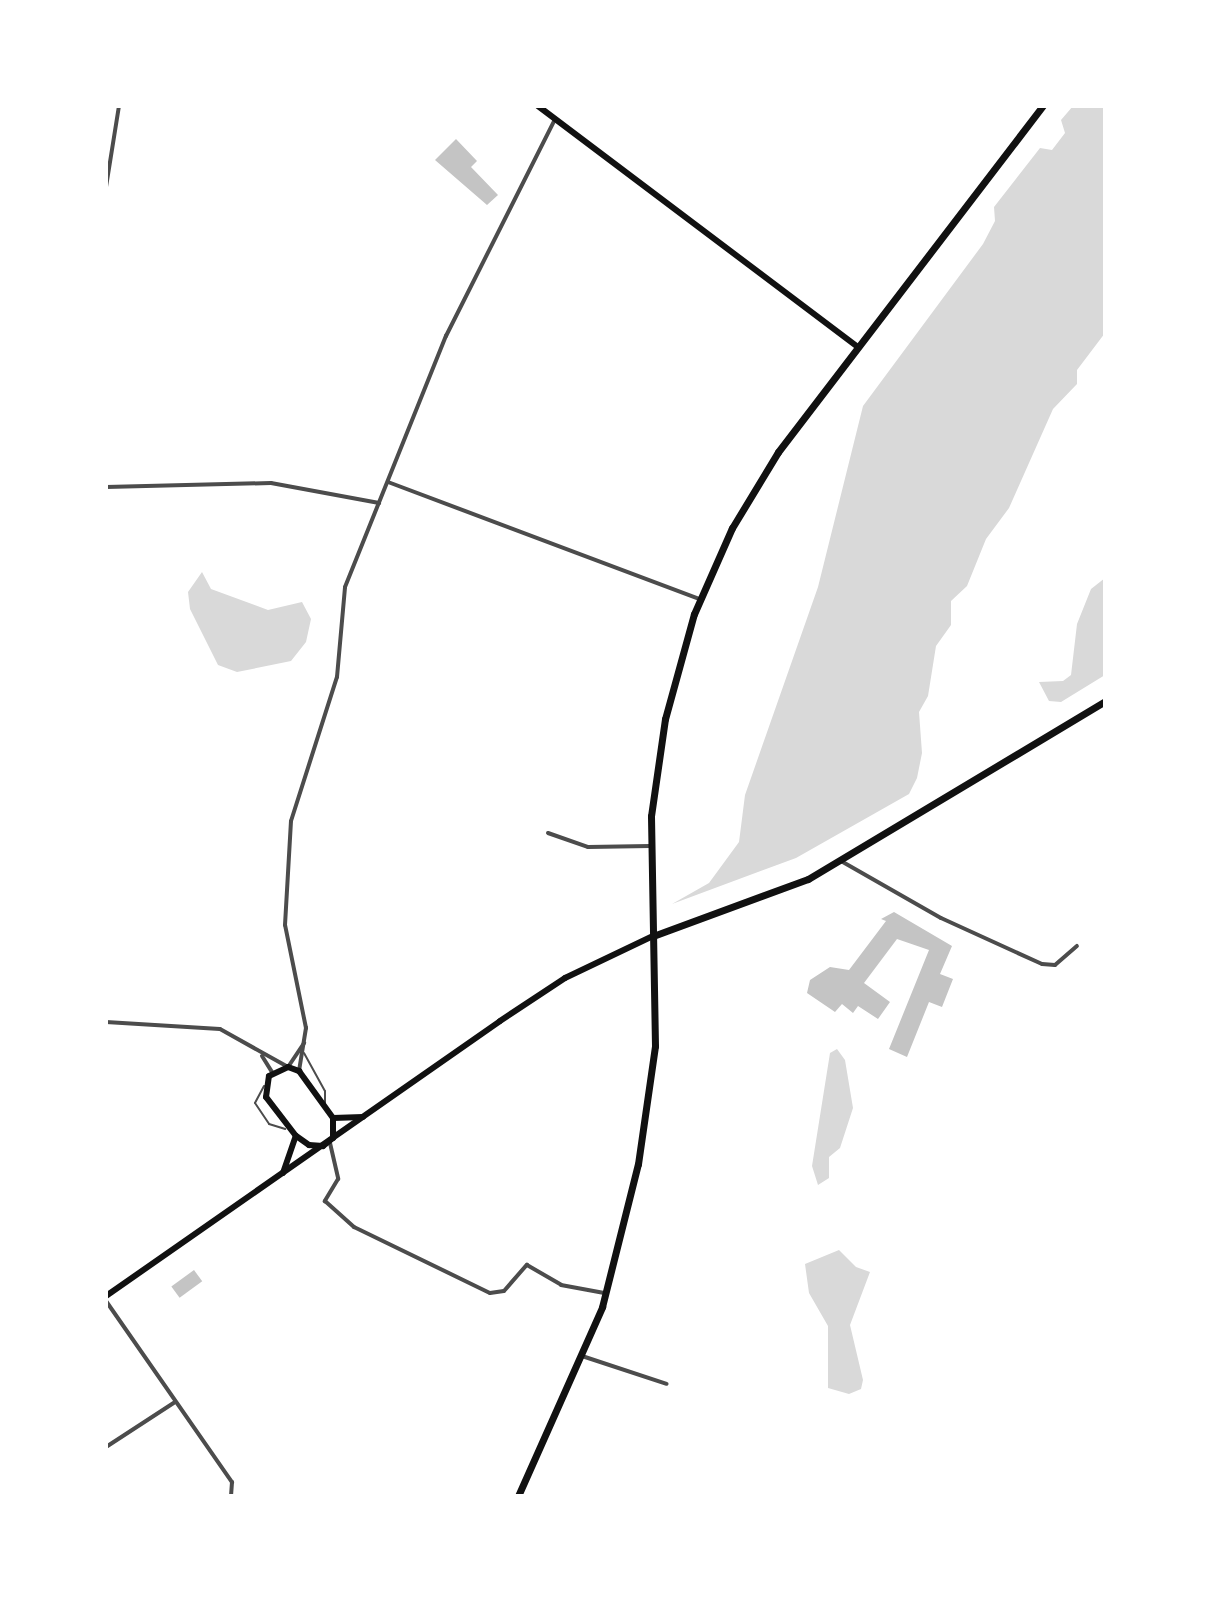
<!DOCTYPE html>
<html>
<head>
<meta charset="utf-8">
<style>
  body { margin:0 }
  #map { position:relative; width:1211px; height:1602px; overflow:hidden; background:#fff; font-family:Overpass,sans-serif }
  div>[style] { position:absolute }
  .water>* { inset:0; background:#d9d9d9 }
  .building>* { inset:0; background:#c4c4c4; transform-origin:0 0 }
  .service>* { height:2px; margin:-1px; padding:0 1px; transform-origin:1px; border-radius:1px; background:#4c4c4c }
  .minor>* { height:4px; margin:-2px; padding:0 2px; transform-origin:2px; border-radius:2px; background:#4c4c4c }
  .secondary>* { height:6px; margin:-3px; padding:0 3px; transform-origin:3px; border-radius:3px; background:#111 }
  .primary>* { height:7px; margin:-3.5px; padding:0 3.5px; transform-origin:3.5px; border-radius:3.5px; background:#111 }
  span { translate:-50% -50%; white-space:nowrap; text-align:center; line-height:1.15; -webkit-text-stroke:8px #fff; paint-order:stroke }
  .frame { position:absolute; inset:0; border:108px solid #fff; pointer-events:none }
</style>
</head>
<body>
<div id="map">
  <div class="water">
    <i style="clip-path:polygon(1073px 106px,1105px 106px,1105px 333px,1077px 370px,1077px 384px,1053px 409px,1009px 508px,986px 539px,967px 586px,951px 601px,951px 625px,936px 646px,928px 696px,919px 712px,922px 753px,917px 778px,909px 794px,796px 858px,672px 904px,709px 883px,739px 842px,745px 795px,818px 587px,863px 406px,983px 244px,995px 221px,994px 207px,1040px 148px,1052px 150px,1065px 133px,1061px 120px)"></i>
    <i style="clip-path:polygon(202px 572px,211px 589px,268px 610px,302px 602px,311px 619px,306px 642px,291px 661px,237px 672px,218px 665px,190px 609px,188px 592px)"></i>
    <i style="clip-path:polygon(1105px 578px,1105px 675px,1061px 702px,1049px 701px,1039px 682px,1063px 681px,1071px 675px,1077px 624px,1091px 589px)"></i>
    <i style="clip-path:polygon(837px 1049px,845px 1060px,853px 1108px,840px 1148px,829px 1157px,829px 1178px,818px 1185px,812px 1166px,830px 1053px)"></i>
    <i style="clip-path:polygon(839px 1250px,856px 1267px,870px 1272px,850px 1325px,863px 1380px,861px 1389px,849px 1394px,828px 1388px,828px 1326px,809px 1293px,805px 1264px)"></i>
  </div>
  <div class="building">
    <i style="clip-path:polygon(456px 139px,477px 161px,471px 167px,498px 195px,487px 205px,435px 160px)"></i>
    <i style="clip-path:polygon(894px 912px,952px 946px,940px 974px,953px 979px,942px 1007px,929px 1002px,907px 1057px,889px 1049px,929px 950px,897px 939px,864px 983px,890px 1002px,878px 1019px,858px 1006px,853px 1013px,842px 1004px,835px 1012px,807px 993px,810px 980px,830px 967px,849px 970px,886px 921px,881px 919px)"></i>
    <i style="left:194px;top:1270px;width:14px;height:28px;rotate:54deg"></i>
  </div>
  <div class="service">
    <i style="left:304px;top:1053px;width:43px;rotate:61.1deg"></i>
    <i style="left:325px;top:1091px;width:13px;rotate:90deg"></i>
    <i style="left:264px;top:1086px;width:19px;rotate:118deg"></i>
    <i style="left:255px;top:1103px;width:25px;rotate:56deg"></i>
    <i style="left:269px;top:1124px;width:17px;rotate:17deg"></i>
  </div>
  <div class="minor">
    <i style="left:106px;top:187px;width:82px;rotate:-80.9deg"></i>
    <i style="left:388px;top:482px;width:333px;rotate:20.6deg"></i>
    <i style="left:106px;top:487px;width:165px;rotate:-1.4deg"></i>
    <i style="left:271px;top:483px;width:110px;rotate:10.5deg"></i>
    <i style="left:548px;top:833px;width:42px;rotate:19.3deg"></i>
    <i style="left:588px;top:847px;width:62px;rotate:-0.9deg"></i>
    <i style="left:841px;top:861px;width:115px;rotate:29.7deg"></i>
    <i style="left:941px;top:918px;width:111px;rotate:24.5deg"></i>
    <i style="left:1042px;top:964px;width:13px;rotate:4deg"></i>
    <i style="left:1055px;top:965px;width:29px;rotate:-41deg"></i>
    <i style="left:106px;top:1022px;width:114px;rotate:3.5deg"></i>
    <i style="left:220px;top:1029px;width:78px;rotate:29.2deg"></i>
    <i style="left:288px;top:1067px;width:29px;rotate:-56deg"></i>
    <i style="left:262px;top:1056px;width:19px;rotate:58deg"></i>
    <i style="left:299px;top:1071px;width:44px;rotate:-80.8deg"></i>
    <i style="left:306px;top:1028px;width:105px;rotate:-101.5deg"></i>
    <i style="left:285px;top:925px;width:104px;rotate:-86.7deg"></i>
    <i style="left:291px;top:821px;width:151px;rotate:-72.3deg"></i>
    <i style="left:337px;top:677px;width:90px;rotate:-84.9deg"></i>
    <i style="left:345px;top:587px;width:271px;rotate:-68.1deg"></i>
    <i style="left:446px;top:336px;width:243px;rotate:-63.3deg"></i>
    <i style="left:330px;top:1143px;width:37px;rotate:77deg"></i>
    <i style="left:338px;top:1179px;width:26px;rotate:121deg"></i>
    <i style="left:325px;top:1201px;width:39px;rotate:42deg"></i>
    <i style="left:354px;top:1227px;width:151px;rotate:25.9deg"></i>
    <i style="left:490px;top:1293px;width:14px;rotate:-8deg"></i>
    <i style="left:504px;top:1291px;width:35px;rotate:-49deg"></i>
    <i style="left:527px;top:1265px;width:39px;rotate:30deg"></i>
    <i style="left:561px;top:1285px;width:44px;rotate:10.5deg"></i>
    <i style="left:106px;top:1301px;width:221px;rotate:55.2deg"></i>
    <i style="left:232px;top:1482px;width:14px;rotate:94deg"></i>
    <i style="left:582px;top:1356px;width:89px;rotate:18.2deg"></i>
    <i style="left:106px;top:1447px;width:82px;rotate:-33.1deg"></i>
  </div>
  <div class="secondary">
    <i style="left:538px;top:106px;width:399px;rotate:37deg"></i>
    <i style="left:288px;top:1067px;width:12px;rotate:20deg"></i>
    <i style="left:299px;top:1071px;width:58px;rotate:54.1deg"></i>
    <i style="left:333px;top:1118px;width:20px;rotate:90deg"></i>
    <i style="left:333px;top:1138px;width:13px;rotate:141deg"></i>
    <i style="left:323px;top:1146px;width:14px;rotate:-176deg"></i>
    <i style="left:309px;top:1145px;width:16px;rotate:-145deg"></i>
    <i style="left:296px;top:1136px;width:49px;rotate:-127.6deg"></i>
    <i style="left:266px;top:1097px;width:21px;rotate:-82deg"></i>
    <i style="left:269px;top:1076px;width:21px;rotate:-25deg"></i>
    <i style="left:333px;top:1118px;width:30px;rotate:-2deg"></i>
    <i style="left:283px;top:1173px;width:39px;rotate:-71deg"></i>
    <i style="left:106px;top:1296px;width:480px;rotate:-34.9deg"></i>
    <i style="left:500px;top:1021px;width:78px;rotate:-33.5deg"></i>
    <i style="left:565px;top:978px;width:98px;rotate:-25.5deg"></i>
  </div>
  <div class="primary">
    <i style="left:653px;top:936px;width:165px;rotate:-20.2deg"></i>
    <i style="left:808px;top:879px;width:346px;rotate:-30.9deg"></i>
    <i style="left:518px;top:1496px;width:207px;rotate:-66deg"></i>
    <i style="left:602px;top:1307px;width:147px;rotate:-75.9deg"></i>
    <i style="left:638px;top:1164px;width:119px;rotate:-81.8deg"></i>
    <i style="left:655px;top:1046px;width:230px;rotate:-91deg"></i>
    <i style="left:651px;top:816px;width:98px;rotate:-81.8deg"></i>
    <i style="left:665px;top:719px;width:109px;rotate:-74.6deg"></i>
    <i style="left:694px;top:614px;width:94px;rotate:-66.2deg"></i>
    <i style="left:732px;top:528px;width:89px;rotate:-58.8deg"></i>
    <i style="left:778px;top:452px;width:436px;rotate:-52.6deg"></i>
  </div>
  <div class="frame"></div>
</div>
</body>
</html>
